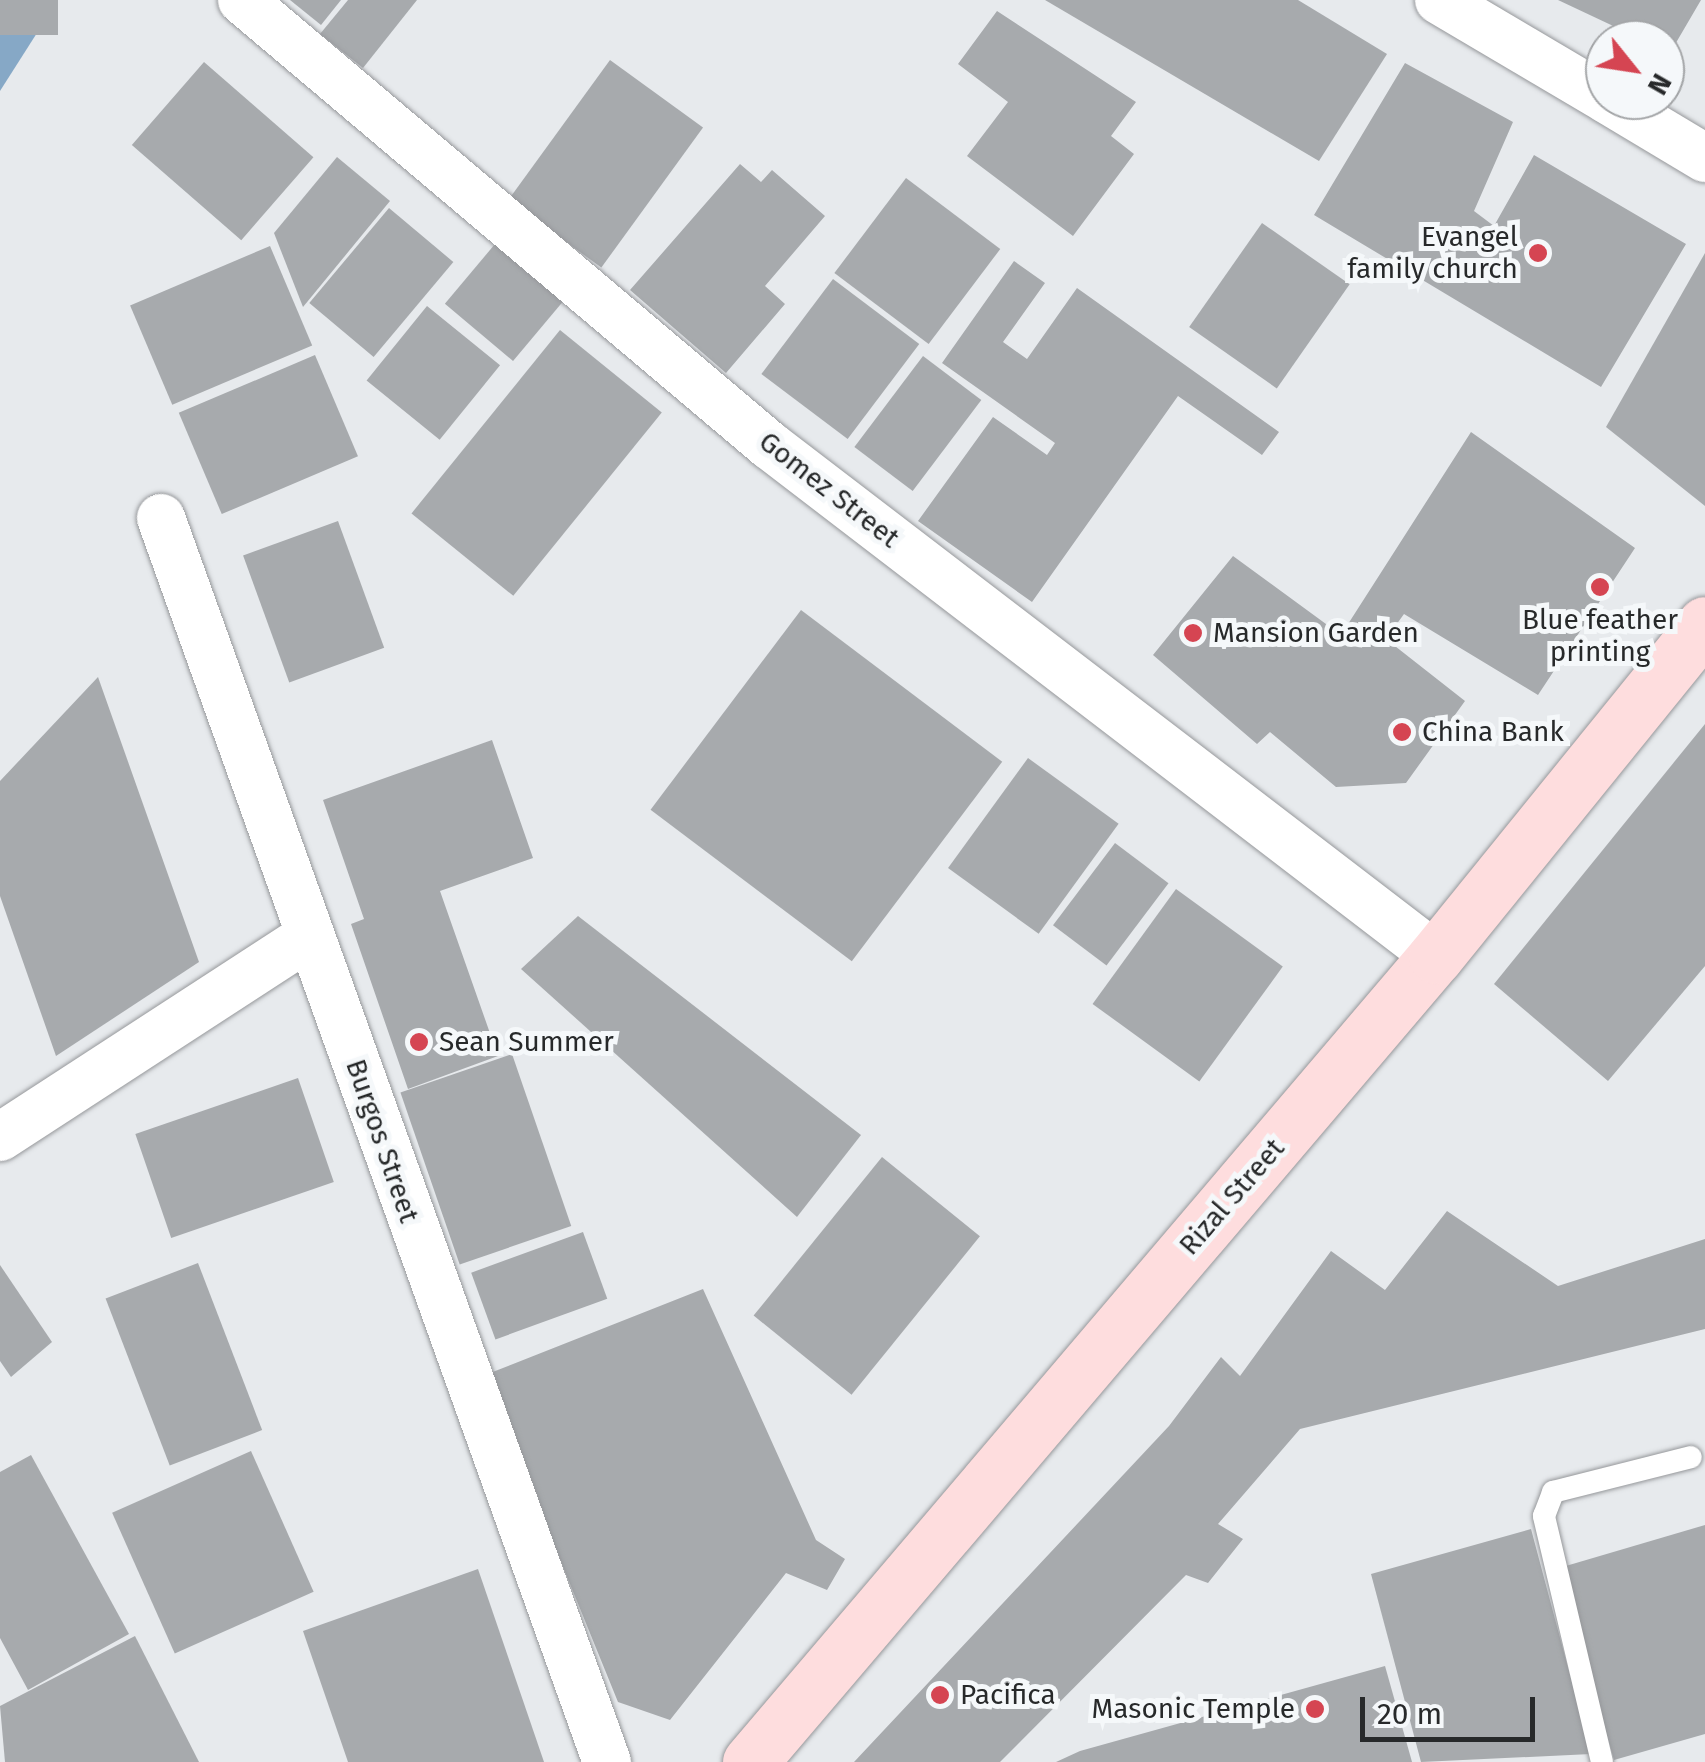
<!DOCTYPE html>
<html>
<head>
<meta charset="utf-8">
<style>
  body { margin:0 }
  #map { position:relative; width:1705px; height:1762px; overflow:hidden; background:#e7eaed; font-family:"Fira Sans",sans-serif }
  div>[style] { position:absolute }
  .water>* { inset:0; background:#86a8c6 }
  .building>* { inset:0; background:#a7aaad; transform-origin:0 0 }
  .roads { filter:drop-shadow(0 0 2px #96989b) drop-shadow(0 0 2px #96989b) }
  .lane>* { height:22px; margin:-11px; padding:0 11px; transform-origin:11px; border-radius:11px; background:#fff }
  .street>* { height:48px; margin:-24px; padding:0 24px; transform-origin:24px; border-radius:24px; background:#fff }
  .secondary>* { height:55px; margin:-27.5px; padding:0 27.5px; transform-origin:27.5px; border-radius:27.5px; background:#feddde }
  .dots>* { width:28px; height:28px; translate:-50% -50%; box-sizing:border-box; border:5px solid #f5f8fa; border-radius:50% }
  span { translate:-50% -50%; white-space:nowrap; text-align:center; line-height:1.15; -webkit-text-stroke:10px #f5f8fa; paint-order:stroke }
  .poi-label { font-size:28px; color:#27292a }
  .right { translate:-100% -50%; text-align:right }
  .left { translate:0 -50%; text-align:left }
  .street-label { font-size:28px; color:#27292a }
  .north { position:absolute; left:1585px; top:20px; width:100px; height:100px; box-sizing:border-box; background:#f5f8fa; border:2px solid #a3a5a7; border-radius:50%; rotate:120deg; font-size:28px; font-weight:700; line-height:40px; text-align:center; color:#27292a }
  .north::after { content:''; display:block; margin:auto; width:35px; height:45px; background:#d54552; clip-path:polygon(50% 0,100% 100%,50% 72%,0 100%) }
  .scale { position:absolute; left:1360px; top:1697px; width:175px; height:45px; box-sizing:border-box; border:5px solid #27292a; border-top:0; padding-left:12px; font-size:30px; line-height:35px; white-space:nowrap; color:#27292a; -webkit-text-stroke:8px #f5f8fa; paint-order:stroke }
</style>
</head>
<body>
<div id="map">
  <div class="water">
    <i style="clip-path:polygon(0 0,58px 0,0 91px)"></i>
  </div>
  <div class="building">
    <i style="left:0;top:0;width:58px;height:35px"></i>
    <i style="clip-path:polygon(290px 0,341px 0,321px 25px)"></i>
    <i style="clip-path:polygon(348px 0,417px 0,363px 68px,320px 34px)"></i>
    <i style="clip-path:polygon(1045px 0,1298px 0,1387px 54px,1319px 161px)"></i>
    <i style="clip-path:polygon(1558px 0,1701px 0,1670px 53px,1665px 40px,1643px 40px)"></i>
    <i style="clip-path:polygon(997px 11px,1136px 102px,1111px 136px,1134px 154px,1073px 236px,967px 156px,1008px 102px,958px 64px)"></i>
    <i style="left:610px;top:60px;width:115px;height:173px;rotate:36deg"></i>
    <i style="left:204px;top:62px;width:145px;height:110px;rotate:41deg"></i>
    <i style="clip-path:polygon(1405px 63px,1513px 122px,1474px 211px,1494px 226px,1534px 155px,1686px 244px,1601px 387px,1314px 215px)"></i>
    <i style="clip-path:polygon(337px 157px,390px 201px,303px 307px,274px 233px)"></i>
    <i style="clip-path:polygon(740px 164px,761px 182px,772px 170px,825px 216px,765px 286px,785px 304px,726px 373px,630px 290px)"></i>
    <i style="left:906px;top:178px;width:118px;height:119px;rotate:37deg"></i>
    <i style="left:389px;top:208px;width:84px;height:124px;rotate:40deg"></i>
    <i style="left:1262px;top:223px;width:107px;height:127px;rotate:35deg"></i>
    <i style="left:495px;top:244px;width:89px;height:78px;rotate:40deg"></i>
    <i style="left:270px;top:246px;width:108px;height:152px;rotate:67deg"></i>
    <i style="clip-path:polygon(1705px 253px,1705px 506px,1606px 427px)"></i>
    <i style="clip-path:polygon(1014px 261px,1045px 283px,1003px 342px,1027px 359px,1077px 288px,1279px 432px,1262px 455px,1178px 396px,1032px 602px,918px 521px,993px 417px,1047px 455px,1055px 443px,942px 363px)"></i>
    <i style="left:833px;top:279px;width:108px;height:119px;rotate:37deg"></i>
    <i style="left:427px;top:306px;width:94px;height:96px;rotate:39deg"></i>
    <i style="left:560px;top:330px;width:131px;height:236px;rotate:39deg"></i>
    <i style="left:315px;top:355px;width:110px;height:148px;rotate:67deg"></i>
    <i style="left:923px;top:356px;width:73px;height:114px;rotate:37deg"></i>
    <i style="clip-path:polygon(1471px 432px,1635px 548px,1538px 695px,1404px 614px,1386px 639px,1465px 701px,1406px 783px,1336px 787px,1270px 732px,1257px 744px,1153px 655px,1233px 556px,1341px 635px)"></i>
    <i style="left:338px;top:521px;width:135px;height:101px;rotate:70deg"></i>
    <i style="left:801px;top:610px;width:252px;height:250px;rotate:37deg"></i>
    <i style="clip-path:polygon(98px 677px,199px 962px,56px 1056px,0 896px,0 781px)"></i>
    <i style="clip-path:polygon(1705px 724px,1705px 966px,1608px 1081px,1494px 984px)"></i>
    <i style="clip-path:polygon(492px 740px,533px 858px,440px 891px,498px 1056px,408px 1089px,351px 924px,364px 919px,323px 800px)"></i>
    <i style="left:1028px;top:758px;width:112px;height:136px;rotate:36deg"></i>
    <i style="left:1115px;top:843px;width:67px;height:103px;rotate:37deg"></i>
    <i style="left:1176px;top:889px;width:132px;height:142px;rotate:36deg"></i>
    <i style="clip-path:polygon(578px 916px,861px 1135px,797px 1217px,521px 969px)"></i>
    <i style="left:512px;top:1054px;width:182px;height:118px;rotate:71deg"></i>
    <i style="left:298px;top:1078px;width:110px;height:172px;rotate:71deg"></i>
    <i style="left:882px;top:1157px;width:126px;height:204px;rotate:39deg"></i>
    <i style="clip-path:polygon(1447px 1211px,1558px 1286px,1705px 1239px,1705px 1329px,1300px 1429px,1218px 1524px,1243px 1539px,1208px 1583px,1186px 1575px,1000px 1762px,854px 1762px,1169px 1426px,1221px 1357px,1240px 1376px,1331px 1251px,1385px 1290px)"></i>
    <i style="left:583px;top:1232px;width:71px;height:119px;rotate:70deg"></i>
    <i style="left:198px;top:1263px;width:179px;height:99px;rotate:69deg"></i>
    <i style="clip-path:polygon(0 1265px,52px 1342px,11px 1377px,0 1361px)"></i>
    <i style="clip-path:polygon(703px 1289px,816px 1540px,845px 1559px,827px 1590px,786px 1573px,670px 1720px,618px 1702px,485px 1375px)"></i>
    <i style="left:251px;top:1451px;width:154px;height:152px;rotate:66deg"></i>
    <i style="clip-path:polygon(31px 1455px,129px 1634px,28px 1690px,0 1638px,0 1472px)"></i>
    <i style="clip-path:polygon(1705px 1525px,1705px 1734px,1614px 1760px,1559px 1568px)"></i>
    <i style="clip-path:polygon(1531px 1529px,1591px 1754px,1421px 1762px,1371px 1574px)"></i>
    <i style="clip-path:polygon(478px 1569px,544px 1762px,348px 1762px,303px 1631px)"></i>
    <i style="clip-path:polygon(135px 1636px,199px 1762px,5px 1762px,0 1706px)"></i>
    <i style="clip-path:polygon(1385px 1666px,1412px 1762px,1056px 1762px,1080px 1751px)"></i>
  </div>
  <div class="roads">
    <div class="lane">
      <i style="left:1602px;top:1762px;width:253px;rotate:-103.3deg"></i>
      <i style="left:1544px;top:1516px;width:26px;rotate:-69deg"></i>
      <i style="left:1553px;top:1492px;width:142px;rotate:-14.2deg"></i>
    </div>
    <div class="street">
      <i style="left:242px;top:0;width:690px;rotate:40.18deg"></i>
      <i style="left:769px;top:445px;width:840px;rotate:37.46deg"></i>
      <i style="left:1439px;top:0;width:193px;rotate:30.6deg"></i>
      <i style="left:1608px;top:100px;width:113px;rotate:30.9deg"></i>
      <i style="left:161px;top:518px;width:1322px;rotate:70.28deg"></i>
      <i style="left:0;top:1137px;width:369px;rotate:-33deg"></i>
    </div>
    <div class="secondary">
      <i style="left:750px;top:1762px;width:1058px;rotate:-49.6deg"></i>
      <i style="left:1436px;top:956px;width:427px;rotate:-51deg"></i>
    </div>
  </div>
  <div class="dots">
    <i style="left:1538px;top:253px;background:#d54552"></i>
    <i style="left:1600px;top:587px;background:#d54552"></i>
    <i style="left:1193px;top:633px;background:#d54552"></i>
    <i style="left:1402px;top:732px;background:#d54552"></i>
    <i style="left:419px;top:1042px;background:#d54552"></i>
    <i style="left:940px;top:1695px;background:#d54552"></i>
    <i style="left:1315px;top:1709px;background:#d54552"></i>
  </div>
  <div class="poi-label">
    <span class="right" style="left:1518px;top:253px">Evangel<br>family church</span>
    <span style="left:1600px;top:636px">Blue feather<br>printing</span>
    <span class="left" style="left:1213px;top:633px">Mansion Garden</span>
    <span class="left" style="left:1422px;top:732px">China Bank</span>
    <span class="left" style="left:439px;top:1042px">Sean Summer</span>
    <span class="left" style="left:960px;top:1695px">Pacifica</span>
    <span class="right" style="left:1295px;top:1709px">Masonic Temple</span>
  </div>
  <div class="street-label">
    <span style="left:829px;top:490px;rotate:38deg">Gomez Street</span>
    <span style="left:382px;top:1141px;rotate:71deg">Burgos Street</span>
    <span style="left:1232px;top:1197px;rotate:-49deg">Rizal Street</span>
  </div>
  <div class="north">N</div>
  <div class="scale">20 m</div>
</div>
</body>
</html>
